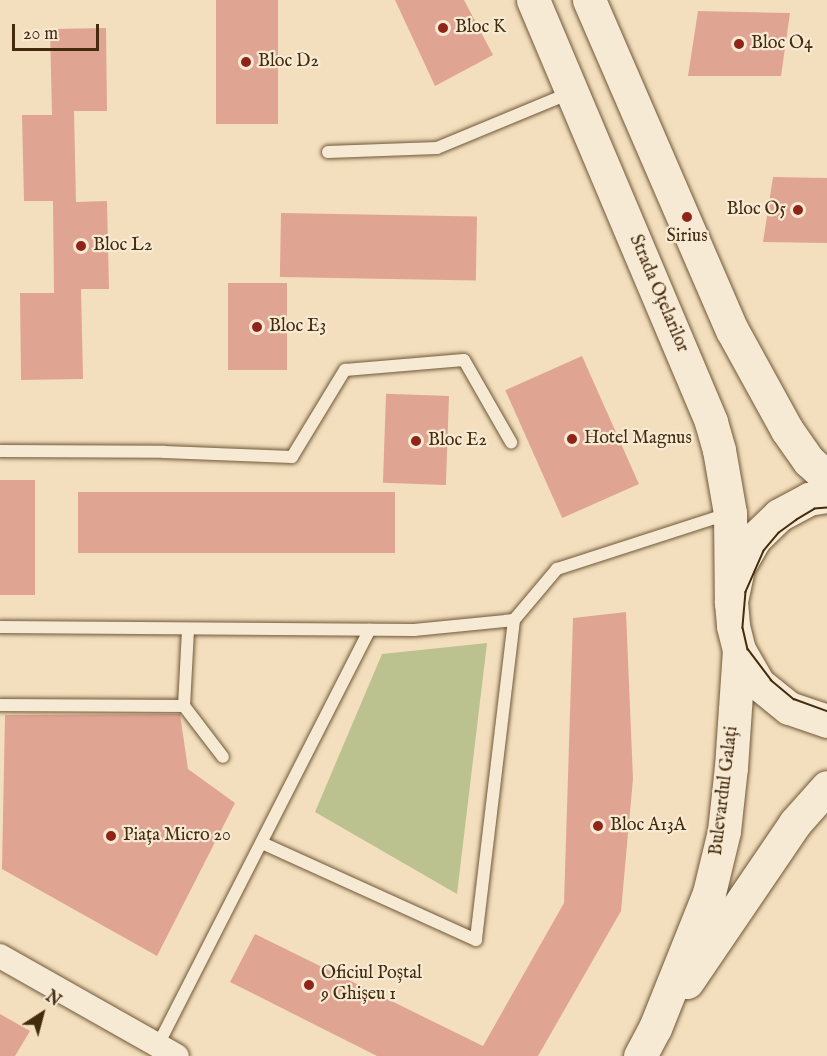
<!DOCTYPE html>
<html>
<head>
<meta charset="utf-8">
<style>
  body { margin:0 }
  #map { position:relative; width:827px; height:1056px; overflow:hidden; background:#f3dfbd; font-family:"IM FELL English",serif }
  div>[style] { position:absolute }
  .green>* { inset:0; background:#bcc190 }
  .building>* { inset:0; background:#e0a493; transform-origin:0 0 }
  .roads { filter:drop-shadow(0 0 2px #705839) drop-shadow(0 0 2px #705839) }
  .service>* { height:12px; margin:-6px; padding:0 6px; transform-origin:6px; border-radius:6px; background:#f7ead4 }
  .minor>* { height:24px; margin:-12px; padding:0 12px; transform-origin:12px; border-radius:12px; background:#f7ead4 }
  .secondary>* { height:33px; margin:-16.5px; padding:0 16.5px; transform-origin:16.5px; border-radius:16.5px; background:#f7ead4 }
  .tram>* { height:1.5px; margin:-0.75px; padding:0 0.75px; transform-origin:0.75px; border-radius:0.75px; background:#452b0d }
  .dots>* { width:16px; height:16px; translate:-50% -50%; box-sizing:border-box; border:3px solid #f7ead4; border-radius:50% }
  span { translate:-50% -50%; white-space:nowrap; text-align:center; line-height:1.15; -webkit-text-stroke:4.5px #f7ead4; paint-order:stroke }
  .poi-label { font-size:18px; color:#452b0d }
  .left { translate:0 -50%; text-align:left }
  .right { translate:-100% -50%; text-align:right }
  .street-label { font-size:18px; color:#452b0d }
  .north { position:absolute; left:12px; top:984px; width:60px; height:60px; -webkit-text-stroke:4px #f7ead4; paint-order:stroke; rotate:36deg; font-size:16px; font-weight:700; line-height:24px; text-align:center; color:#452b0d }
  .north::after { content:''; display:block; margin:auto; width:21px; height:27px; background:#452b0d; clip-path:polygon(50% 0,100% 100%,50% 72%,0 100%) }
  .scale { position:absolute; left:12px; top:24px; width:87px; height:27px; box-sizing:border-box; border:3px solid #452b0d; border-top:0; padding-left:8px; font-size:18px; line-height:21px; white-space:nowrap; color:#452b0d; -webkit-text-stroke:4px #f7ead4; paint-order:stroke }
</style>
</head>
<body>
<div id="map">
  <div class="green">
    <i style="clip-path:polygon(487px 643px,457px 894px,315px 812px,382px 654px)"></i>
  </div>
  <div class="building">
    <i style="left:216px;top:0;width:62px;height:124px"></i>
    <i style="clip-path:polygon(395px 0,464px 0,493px 55px,435px 86px)"></i>
    <i style="clip-path:polygon(698px 11px,790px 13px,781px 76px,688px 76px)"></i>
    <i style="clip-path:polygon(106px 28px,107px 111px,74px 111px,76px 202px,107px 201px,109px 289px,81px 289px,83px 379px,21px 380px,20px 293px,54px 293px,53px 201px,24px 201px,22px 115px,52px 115px,50px 29px)"></i>
    <i style="clip-path:polygon(773px 177px,827px 178px,827px 243px,763px 242px)"></i>
    <i style="left:281px;top:213px;width:196px;height:64px;rotate:1deg"></i>
    <i style="left:228px;top:283px;width:59px;height:87px"></i>
    <i style="left:582px;top:356px;width:140px;height:84px;rotate:66deg"></i>
    <i style="left:449px;top:396px;width:89px;height:63px;rotate:92deg"></i>
    <i style="left:0;top:480px;width:35px;height:115px"></i>
    <i style="left:78px;top:492px;width:317px;height:61px"></i>
    <i style="clip-path:polygon(626px 612px,633px 779px,621px 911px,538px 1056px,377px 1056px,230px 982px,255px 934px,483px 1046px,564px 903px,573px 618px)"></i>
    <i style="clip-path:polygon(180px 714px,188px 769px,235px 803px,157px 956px,2px 869px,5px 715px)"></i>
    <i style="clip-path:polygon(0 1014px,30px 1031px,15px 1056px,0 1056px)"></i>
  </div>
  <div class="roads">
    <div class="service">
      <i style="left:328px;top:152px;width:109px;rotate:-2.1deg"></i>
      <i style="left:437px;top:148px;width:146px;rotate:-22.5deg"></i>
      <i style="left:0;top:451px;width:164px;rotate:0.3deg"></i>
      <i style="left:164px;top:452px;width:128px;rotate:2.2deg"></i>
      <i style="left:292px;top:457px;width:102px;rotate:-58.7deg"></i>
      <i style="left:345px;top:370px;width:119px;rotate:-4.8deg"></i>
      <i style="left:464px;top:360px;width:95px;rotate:60.2deg"></i>
      <i style="left:514px;top:620px;width:67px;rotate:-49.9deg"></i>
      <i style="left:557px;top:569px;width:179px;rotate:-17.9deg"></i>
      <i style="left:0;top:627px;width:414px;rotate:0.4deg"></i>
      <i style="left:414px;top:630px;width:100px;rotate:-5.7deg"></i>
      <i style="left:514px;top:620px;width:322px;rotate:96.8deg"></i>
      <i style="left:476px;top:940px;width:235px;rotate:-155.6deg"></i>
      <i style="left:188px;top:630px;width:76px;rotate:93deg"></i>
      <i style="left:184px;top:706px;width:64px;rotate:52.6deg"></i>
      <i style="left:0;top:705px;width:184px;rotate:0.3deg"></i>
      <i style="left:158px;top:1045px;width:466px;rotate:-63deg"></i>
    </div>
    <div class="minor">
      <i style="left:0;top:956px;width:203px;rotate:29.5deg"></i>
    </div>
    <div class="secondary">
      <i style="left:533px;top:0;width:458px;rotate:67.1deg"></i>
      <i style="left:711px;top:422px;width:29px;rotate:74deg"></i>
      <i style="left:719px;top:450px;width:64px;rotate:80.1deg"></i>
      <i style="left:730px;top:513px;width:89px;rotate:89.4deg"></i>
      <i style="left:589px;top:0;width:360px;rotate:66.6deg"></i>
      <i style="left:732px;top:330px;width:114px;rotate:61.2deg"></i>
      <i style="left:787px;top:430px;width:38px;rotate:55deg"></i>
      <i style="left:809px;top:461px;width:25px;rotate:43deg"></i>
      <i style="left:827px;top:496px;width:18px;rotate:171deg"></i>
      <i style="left:809px;top:499px;width:34px;rotate:152deg"></i>
      <i style="left:779px;top:515px;width:33px;rotate:136deg"></i>
      <i style="left:755px;top:538px;width:34px;rotate:120deg"></i>
      <i style="left:738px;top:568px;width:35px;rotate:102deg"></i>
      <i style="left:731px;top:602px;width:24px;rotate:85deg"></i>
      <i style="left:733px;top:626px;width:25px;rotate:76deg"></i>
      <i style="left:739px;top:650px;width:39px;rotate:60deg"></i>
      <i style="left:759px;top:684px;width:38px;rotate:39deg"></i>
      <i style="left:789px;top:708px;width:40px;rotate:18.9deg"></i>
      <i style="left:687px;top:982px;width:192px;rotate:-55.8deg"></i>
      <i style="left:795px;top:823px;width:48px;rotate:-48.4deg"></i>
      <i style="left:640px;top:1056px;width:32px;rotate:-62deg"></i>
      <i style="left:655px;top:1028px;width:145px;rotate:-68.2deg"></i>
      <i style="left:709px;top:893px;width:64px;rotate:-76.4deg"></i>
      <i style="left:724px;top:831px;width:64px;rotate:-83.8deg"></i>
      <i style="left:731px;top:767px;width:117px;rotate:-86.1deg"></i>
    </div>
  </div>
  <div class="tram">
    <i style="left:827px;top:508px;width:12px;rotate:175deg"></i>
    <i style="left:815px;top:509px;width:21px;rotate:149deg"></i>
    <i style="left:797px;top:520px;width:22px;rotate:144deg"></i>
    <i style="left:779px;top:533px;width:23px;rotate:130deg"></i>
    <i style="left:764px;top:551px;width:45px;rotate:113.7deg"></i>
    <i style="left:746px;top:592px;width:36px;rotate:95deg"></i>
    <i style="left:743px;top:628px;width:22px;rotate:77deg"></i>
    <i style="left:748px;top:649px;width:39px;rotate:53deg"></i>
    <i style="left:771px;top:680px;width:30px;rotate:40deg"></i>
    <i style="left:794px;top:699px;width:35px;rotate:20deg"></i>
  </div>
  <div class="dots">
    <i style="left:443px;top:28px;background:#8f2418"></i>
    <i style="left:739px;top:44px;background:#8f2418"></i>
    <i style="left:246px;top:62px;background:#8f2418"></i>
    <i style="left:798px;top:210px;background:#8f2418"></i>
    <i style="left:687px;top:217px;background:#8f2418"></i>
    <i style="left:81px;top:246px;background:#8f2418"></i>
    <i style="left:257px;top:327px;background:#8f2418"></i>
    <i style="left:572px;top:439px;background:#8f2418"></i>
    <i style="left:416px;top:441px;background:#8f2418"></i>
    <i style="left:598px;top:826px;background:#8f2418"></i>
    <i style="left:111px;top:836px;background:#8f2418"></i>
    <i style="left:309px;top:985px;background:#8f2418"></i>
  </div>
  <div class="poi-label">
    <span class="left" style="left:455px;top:28px">Bloc K</span>
    <span class="left" style="left:751px;top:44px">Bloc O4</span>
    <span class="left" style="left:258px;top:62px">Bloc D2</span>
    <span class="right" style="left:786px;top:210px">Bloc O5</span>
    <span style="left:687px;top:237px">Sirius</span>
    <span class="left" style="left:93px;top:246px">Bloc L2</span>
    <span class="left" style="left:269px;top:327px">Bloc E3</span>
    <span class="left" style="left:584px;top:439px">Hotel Magnus</span>
    <span class="left" style="left:428px;top:441px">Bloc E2</span>
    <span class="left" style="left:610px;top:826px">Bloc A13A</span>
    <span class="left" style="left:123px;top:836px">Piața Micro 20</span>
    <span class="left" style="left:321px;top:985px">Oficiul Poștal<br>9 Ghișeu 1</span>
  </div>
  <div class="street-label">
    <span style="left:658px;top:294px;rotate:67deg">Strada Oțelarilor</span>
    <span style="left:725px;top:791px;rotate:-83deg">Bulevardul Galați</span>
  </div>
  <div class="north">N</div>
  <div class="scale">20 m</div>
</div>
</body>
</html>
